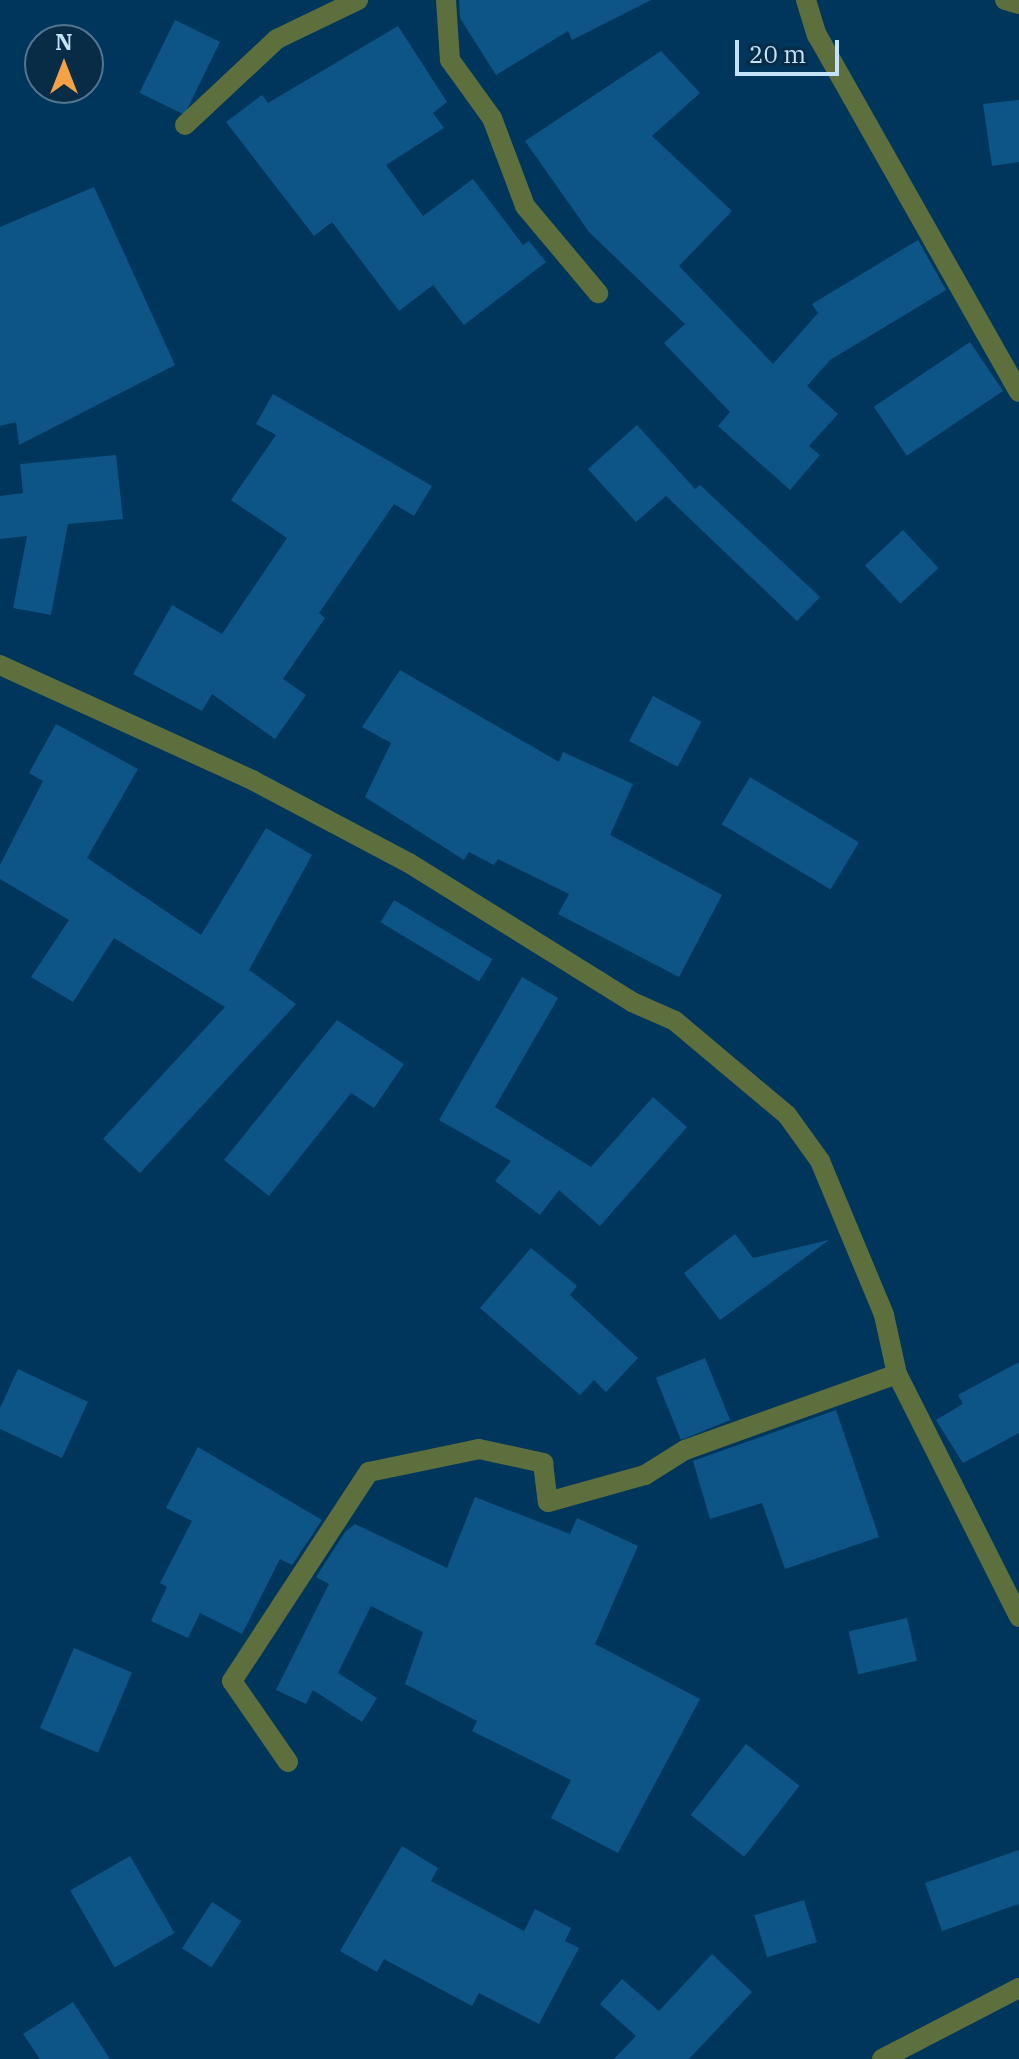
<!DOCTYPE html>
<html>
<head>
<meta charset="utf-8">
<style>
  body { margin:0 }
  #map { position:relative; width:1019px; height:2059px; overflow:hidden; background:#00365b; font-family:"IBM Plex Serif",serif }
  div>[style] { position:absolute }
  .building>* { inset:0; background:#0d5586; transform-origin:0 0 }
  .minor>* { height:20px; margin:-10px; padding:0 10px; transform-origin:10px; border-radius:10px; background:#5d6f3d }
  span { translate:-50% -50%; white-space:nowrap; text-align:center; line-height:1.15; -webkit-text-stroke:7px #082c46; paint-order:stroke }
  .north { position:absolute; left:24px; top:24px; width:80px; height:80px; box-sizing:border-box; background:#082c46; border:2px solid #527590; border-radius:50%; rotate:0deg; font-size:22px; font-weight:700; line-height:32px; text-align:center; color:#c2e2fe }
  .north::after { content:''; display:block; margin:auto; width:28px; height:36px; background:#f5a246; clip-path:polygon(50% 0,100% 100%,50% 72%,0 100%) }
  .scale { position:absolute; left:735px; top:40px; width:104px; height:36px; box-sizing:border-box; border:4px solid #c2e2fe; border-top:0; padding-left:10px; font-size:24px; line-height:28px; white-space:nowrap; color:#c2e2fe; -webkit-text-stroke:6px #082c46; paint-order:stroke }
</style>
</head>
<body>
<div id="map">
  <div class="building">
    <i style="clip-path:polygon(459px 0,651px 0,572px 40px,568px 31px,496px 75px,460px 18px)"></i>
    <i style="left:175px;top:20px;width:50px;height:81px;rotate:26deg"></i>
    <i style="clip-path:polygon(398px 26px,447px 102px,433px 113px,444px 128px,386px 165px,423px 216px,473px 179px,523px 245px,529px 241px,546px 262px,464px 325px,433px 285px,399px 311px,332px 222px,314px 236px,226px 122px,262px 95px,268px 103px)"></i>
    <i style="clip-path:polygon(661px 51px,700px 93px,652px 136px,732px 211px,679px 266px,773px 364px,818px 313px,812px 304px,918px 240px,946px 290px,830px 360px,807px 386px,838px 414px,809px 446px,820px 455px,790px 490px,718px 426px,730px 412px,664px 343px,685px 324px,589px 232px,525px 141px)"></i>
    <i style="clip-path:polygon(1019px 100px,1019px 162px,992px 166px,983px 104px)"></i>
    <i style="clip-path:polygon(94px 187px,175px 365px,19px 445px,16px 422px,0 426px,0 227px)"></i>
    <i style="left:970px;top:342px;width:59px;height:116px;rotate:56deg"></i>
    <i style="clip-path:polygon(273px 394px,432px 486px,414px 516px,394px 504px,319px 613px,325px 618px,283px 679px,306px 695px,275px 739px,212px 694px,202px 711px,133px 674px,172px 605px,222px 634px,287px 538px,231px 500px,276px 435px,256px 424px)"></i>
    <i style="clip-path:polygon(637px 425px,695px 489px,700px 485px,820px 597px,797px 621px,666px 496px,636px 522px,588px 469px)"></i>
    <i style="clip-path:polygon(116px 455px,123px 519px,68px 524px,51px 615px,13px 608px,27px 536px,0 539px,0 496px,23px 493px,20px 464px)"></i>
    <i style="left:903px;top:530px;width:52px;height:52px;rotate:47deg"></i>
    <i style="clip-path:polygon(400px 670px,559px 762px,563px 752px,633px 784px,610px 835px,722px 895px,679px 977px,558px 914px,569px 894px,498px 859px,494px 865px,469px 852px,464px 860px,365px 797px,391px 743px,362px 727px)"></i>
    <i style="left:653px;top:696px;width:55px;height:51px;rotate:28deg"></i>
    <i style="clip-path:polygon(56px 724px,138px 769px,87px 858px,201px 935px,266px 828px,312px 855px,249px 970px,296px 1004px,140px 1173px,103px 1139px,225px 1007px,114px 938px,73px 1002px,31px 977px,69px 920px,0 879px,0 865px,43px 781px,29px 773px)"></i>
    <i style="left:750px;top:777px;width:127px;height:55px;rotate:31deg"></i>
    <i style="left:394px;top:900px;width:115px;height:26px;rotate:31deg"></i>
    <i style="clip-path:polygon(522px 977px,558px 998px,495px 1107px,591px 1167px,653px 1097px,687px 1127px,600px 1226px,559px 1190px,540px 1215px,495px 1181px,511px 1161px,439px 1120px)"></i>
    <i style="clip-path:polygon(337px 1020px,404px 1064px,374px 1108px,351px 1093px,269px 1196px,224px 1160px)"></i>
    <i style="clip-path:polygon(735px 1234px,753px 1258px,829px 1240px,720px 1320px,684px 1273px)"></i>
    <i style="clip-path:polygon(531px 1248px,577px 1286px,570px 1295px,638px 1358px,606px 1392px,594px 1380px,580px 1395px,480px 1308px)"></i>
    <i style="left:705px;top:1358px;width:67px;height:53px;rotate:68deg"></i>
    <i style="clip-path:polygon(1019px 1362px,1019px 1433px,963px 1463px,936px 1420px,963px 1404px,958px 1395px)"></i>
    <i style="clip-path:polygon(18px 1369px,88px 1402px,62px 1458px,0 1429px,0 1408px)"></i>
    <i style="clip-path:polygon(836px 1410px,879px 1537px,785px 1569px,762px 1503px,710px 1519px,693px 1461px)"></i>
    <i style="clip-path:polygon(198px 1447px,322px 1520px,292px 1565px,280px 1559px,242px 1634px,200px 1613px,188px 1638px,151px 1621px,167px 1587px,160px 1583px,192px 1521px,166px 1508px)"></i>
    <i style="clip-path:polygon(475px 1497px,570px 1534px,577px 1518px,638px 1546px,595px 1644px,700px 1699px,618px 1853px,551px 1818px,571px 1780px,472px 1731px,477px 1721px,405px 1684px,423px 1632px,371px 1606px,338px 1673px,377px 1698px,362px 1722px,313px 1690px,306px 1704px,276px 1690px,329px 1584px,316px 1577px,345px 1532px,355px 1524px,447px 1568px)"></i>
    <i style="left:907px;top:1618px;width:44px;height:60px;rotate:77deg"></i>
    <i style="left:74px;top:1648px;width:63px;height:87px;rotate:23deg"></i>
    <i style="left:746px;top:1744px;width:68px;height:90px;rotate:38deg"></i>
    <i style="clip-path:polygon(402px 1846px,438px 1868px,431px 1881px,524px 1931px,535px 1909px,571px 1928px,565px 1941px,579px 1948px,539px 2024px,479px 1993px,472px 2006px,384px 1959px,377px 1972px,340px 1951px)"></i>
    <i style="clip-path:polygon(1019px 1850px,1019px 1904px,942px 1931px,925px 1883px)"></i>
    <i style="left:130px;top:1856px;width:89px;height:69px;rotate:60deg"></i>
    <i style="left:804px;top:1900px;width:44px;height:52px;rotate:73deg"></i>
    <i style="left:212px;top:1902px;width:35px;height:55px;rotate:33deg"></i>
    <i style="clip-path:polygon(712px 1954px,752px 1992px,689px 2059px,614px 2059px,636px 2036px,600px 2004px,622px 1979px,659px 2011px)"></i>
    <i style="clip-path:polygon(73px 2002px,110px 2059px,40px 2059px,23px 2034px)"></i>
  </div>
  <div class="minor">
    <i style="left:446px;top:0;width:60px;rotate:86.2deg"></i>
    <i style="left:450px;top:60px;width:72px;rotate:54.1deg"></i>
    <i style="left:492px;top:118px;width:94px;rotate:69.4deg"></i>
    <i style="left:525px;top:206px;width:114px;rotate:50deg"></i>
    <i style="left:806px;top:0;width:37px;rotate:73deg"></i>
    <i style="left:817px;top:35px;width:410px;rotate:60.5deg"></i>
    <i style="left:1005px;top:0;width:15px;rotate:16deg"></i>
    <i style="left:185px;top:125px;width:126px;rotate:-43.1deg"></i>
    <i style="left:277px;top:39px;width:90px;rotate:-25.7deg"></i>
    <i style="left:0;top:665px;width:279px;rotate:24.5deg"></i>
    <i style="left:254px;top:781px;width:175px;rotate:27.9deg"></i>
    <i style="left:409px;top:863px;width:263px;rotate:31.9deg"></i>
    <i style="left:632px;top:1002px;width:47px;rotate:23.8deg"></i>
    <i style="left:675px;top:1021px;width:146px;rotate:40deg"></i>
    <i style="left:787px;top:1115px;width:57px;rotate:54.3deg"></i>
    <i style="left:820px;top:1161px;width:167px;rotate:67.4deg"></i>
    <i style="left:884px;top:1315px;width:60px;rotate:77.6deg"></i>
    <i style="left:897px;top:1374px;width:272px;rotate:63.3deg"></i>
    <i style="left:288px;top:1762px;width:98px;rotate:-124.7deg"></i>
    <i style="left:232px;top:1681px;width:250px;rotate:-56.8deg"></i>
    <i style="left:369px;top:1472px;width:112px;rotate:-11.8deg"></i>
    <i style="left:479px;top:1449px;width:66px;rotate:12.3deg"></i>
    <i style="left:543px;top:1463px;width:39px;rotate:83deg"></i>
    <i style="left:548px;top:1502px;width:101px;rotate:-15.6deg"></i>
    <i style="left:645px;top:1475px;width:47px;rotate:-32deg"></i>
    <i style="left:685px;top:1450px;width:225px;rotate:-19.7deg"></i>
    <i style="left:882px;top:2059px;width:154px;rotate:-27.4deg"></i>
  </div>
  <div class="north">N</div>
  <div class="scale">20 m</div>
</div>
</body>
</html>
